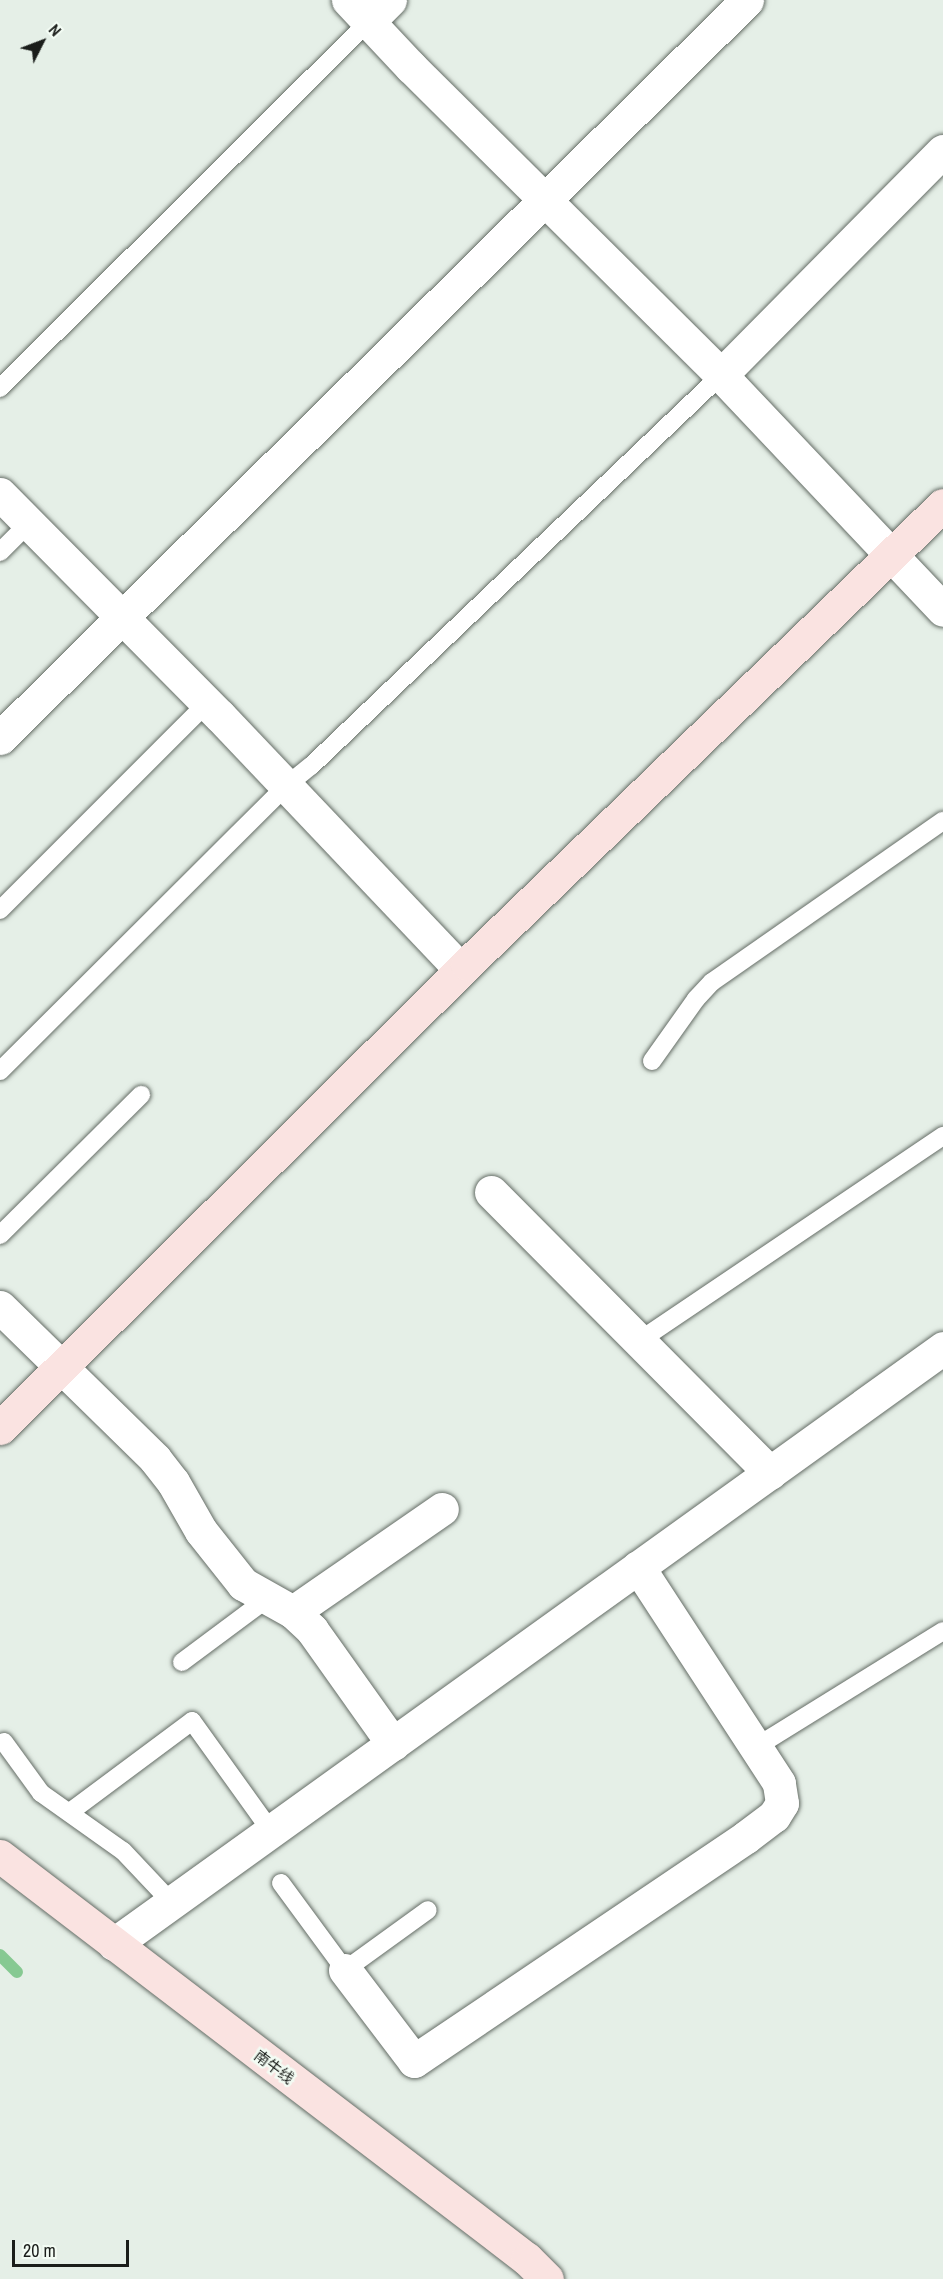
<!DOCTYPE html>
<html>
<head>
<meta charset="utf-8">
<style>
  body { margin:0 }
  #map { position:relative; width:943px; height:2279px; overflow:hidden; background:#e5efe7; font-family:"Archivo Narrow","Noto Sans SC",sans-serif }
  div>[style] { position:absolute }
  .stream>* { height:12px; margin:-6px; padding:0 6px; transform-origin:6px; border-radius:6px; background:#86c992 }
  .roads { filter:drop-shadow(0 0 2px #656d66) drop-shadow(0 0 2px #656d66) }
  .lane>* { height:18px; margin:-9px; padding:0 9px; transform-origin:9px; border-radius:9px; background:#fff }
  .street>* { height:33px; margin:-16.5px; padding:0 16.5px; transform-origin:16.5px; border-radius:16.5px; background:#fff }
  .secondary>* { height:33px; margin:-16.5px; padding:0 16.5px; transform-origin:16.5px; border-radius:16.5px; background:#fae3e1 }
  span { translate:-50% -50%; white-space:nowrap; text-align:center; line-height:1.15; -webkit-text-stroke:5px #f3fcf4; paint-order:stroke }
  .street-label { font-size:15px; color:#1a1d1a }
  .north { position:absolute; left:12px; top:12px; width:60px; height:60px; -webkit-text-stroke:4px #f3fcf4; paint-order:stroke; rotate:48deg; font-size:16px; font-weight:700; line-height:24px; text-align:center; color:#1a1d1a }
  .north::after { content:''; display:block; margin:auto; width:21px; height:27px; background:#1a1d1a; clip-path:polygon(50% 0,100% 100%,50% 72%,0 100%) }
  .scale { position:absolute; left:12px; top:2240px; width:117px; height:27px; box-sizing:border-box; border:3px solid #1a1d1a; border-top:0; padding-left:8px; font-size:18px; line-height:21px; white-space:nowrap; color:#1a1d1a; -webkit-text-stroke:4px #f3fcf4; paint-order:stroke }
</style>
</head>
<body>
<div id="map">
  <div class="stream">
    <i style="left:0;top:1955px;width:24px;rotate:45deg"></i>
  </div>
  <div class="roads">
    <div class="lane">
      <i style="left:0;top:388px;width:519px;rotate:-44.84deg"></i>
      <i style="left:0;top:552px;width:41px;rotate:-45deg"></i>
      <i style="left:0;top:910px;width:293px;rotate:-45deg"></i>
      <i style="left:652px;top:1061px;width:76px;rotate:-54.6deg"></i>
      <i style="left:696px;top:999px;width:23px;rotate:-47deg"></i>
      <i style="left:712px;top:982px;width:282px;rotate:-34.9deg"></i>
      <i style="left:0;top:1071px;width:404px;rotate:-44.9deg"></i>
      <i style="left:286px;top:786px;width:32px;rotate:-39deg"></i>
      <i style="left:311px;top:766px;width:567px;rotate:-43.64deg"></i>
      <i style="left:0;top:1235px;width:199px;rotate:-44.8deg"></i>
      <i style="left:639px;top:1341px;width:367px;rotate:-34deg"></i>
      <i style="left:182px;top:1662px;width:107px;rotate:-36.7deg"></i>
      <i style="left:4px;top:1742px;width:63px;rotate:54deg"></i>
      <i style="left:41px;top:1793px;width:100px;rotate:35.3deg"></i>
      <i style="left:123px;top:1851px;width:71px;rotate:46.7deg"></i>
      <i style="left:756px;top:1747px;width:220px;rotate:-31.8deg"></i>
      <i style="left:70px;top:1812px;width:152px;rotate:-36.7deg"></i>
      <i style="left:192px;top:1721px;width:135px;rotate:54.3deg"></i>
      <i style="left:281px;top:1883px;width:108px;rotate:53.7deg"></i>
      <i style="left:345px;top:1970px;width:102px;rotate:-35.9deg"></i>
    </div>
    <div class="street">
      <i style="left:348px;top:0;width:92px;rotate:46.8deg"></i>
      <i style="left:411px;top:67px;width:437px;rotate:44.8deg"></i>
      <i style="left:721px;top:375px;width:323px;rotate:46.6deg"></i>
      <i style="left:368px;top:22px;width:31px;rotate:-45deg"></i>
      <i style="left:721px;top:375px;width:315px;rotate:-45.3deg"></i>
      <i style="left:0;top:494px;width:313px;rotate:45.3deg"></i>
      <i style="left:220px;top:716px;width:350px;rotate:46.5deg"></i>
      <i style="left:0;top:738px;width:1050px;rotate:-44.65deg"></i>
      <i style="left:491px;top:1192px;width:396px;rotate:45.2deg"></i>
      <i style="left:0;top:1307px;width:217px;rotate:44.4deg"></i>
      <i style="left:155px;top:1459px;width:29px;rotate:52deg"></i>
      <i style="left:173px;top:1482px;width:56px;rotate:60.3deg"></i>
      <i style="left:201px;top:1531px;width:68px;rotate:51.6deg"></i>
      <i style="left:243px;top:1584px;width:57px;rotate:29.2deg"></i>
      <i style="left:293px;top:1612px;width:26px;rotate:43deg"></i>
      <i style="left:312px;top:1630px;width:140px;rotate:54.6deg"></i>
      <i style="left:293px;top:1612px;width:181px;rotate:-34.7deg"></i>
      <i style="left:114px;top:1944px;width:1021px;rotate:-35.71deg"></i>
      <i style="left:345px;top:1970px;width:114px;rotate:52.8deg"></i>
      <i style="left:414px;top:2061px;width:400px;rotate:-34deg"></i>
      <i style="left:746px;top:1837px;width:35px;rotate:-37deg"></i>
      <i style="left:774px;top:1816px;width:15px;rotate:-58deg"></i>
      <i style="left:782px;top:1803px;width:20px;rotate:-99deg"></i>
      <i style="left:779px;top:1783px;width:258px;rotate:-123.1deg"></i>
    </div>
    <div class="secondary">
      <i style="left:0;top:1428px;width:658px;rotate:-44.82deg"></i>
      <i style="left:467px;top:964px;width:661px;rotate:-43.96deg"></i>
      <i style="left:0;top:1856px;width:663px;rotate:37.41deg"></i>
      <i style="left:527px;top:2259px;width:28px;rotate:45deg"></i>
    </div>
  </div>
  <div class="street-label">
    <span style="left:274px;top:2067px;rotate:37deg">南牛线</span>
  </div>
  <div class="north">N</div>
  <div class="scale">20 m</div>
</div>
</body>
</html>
